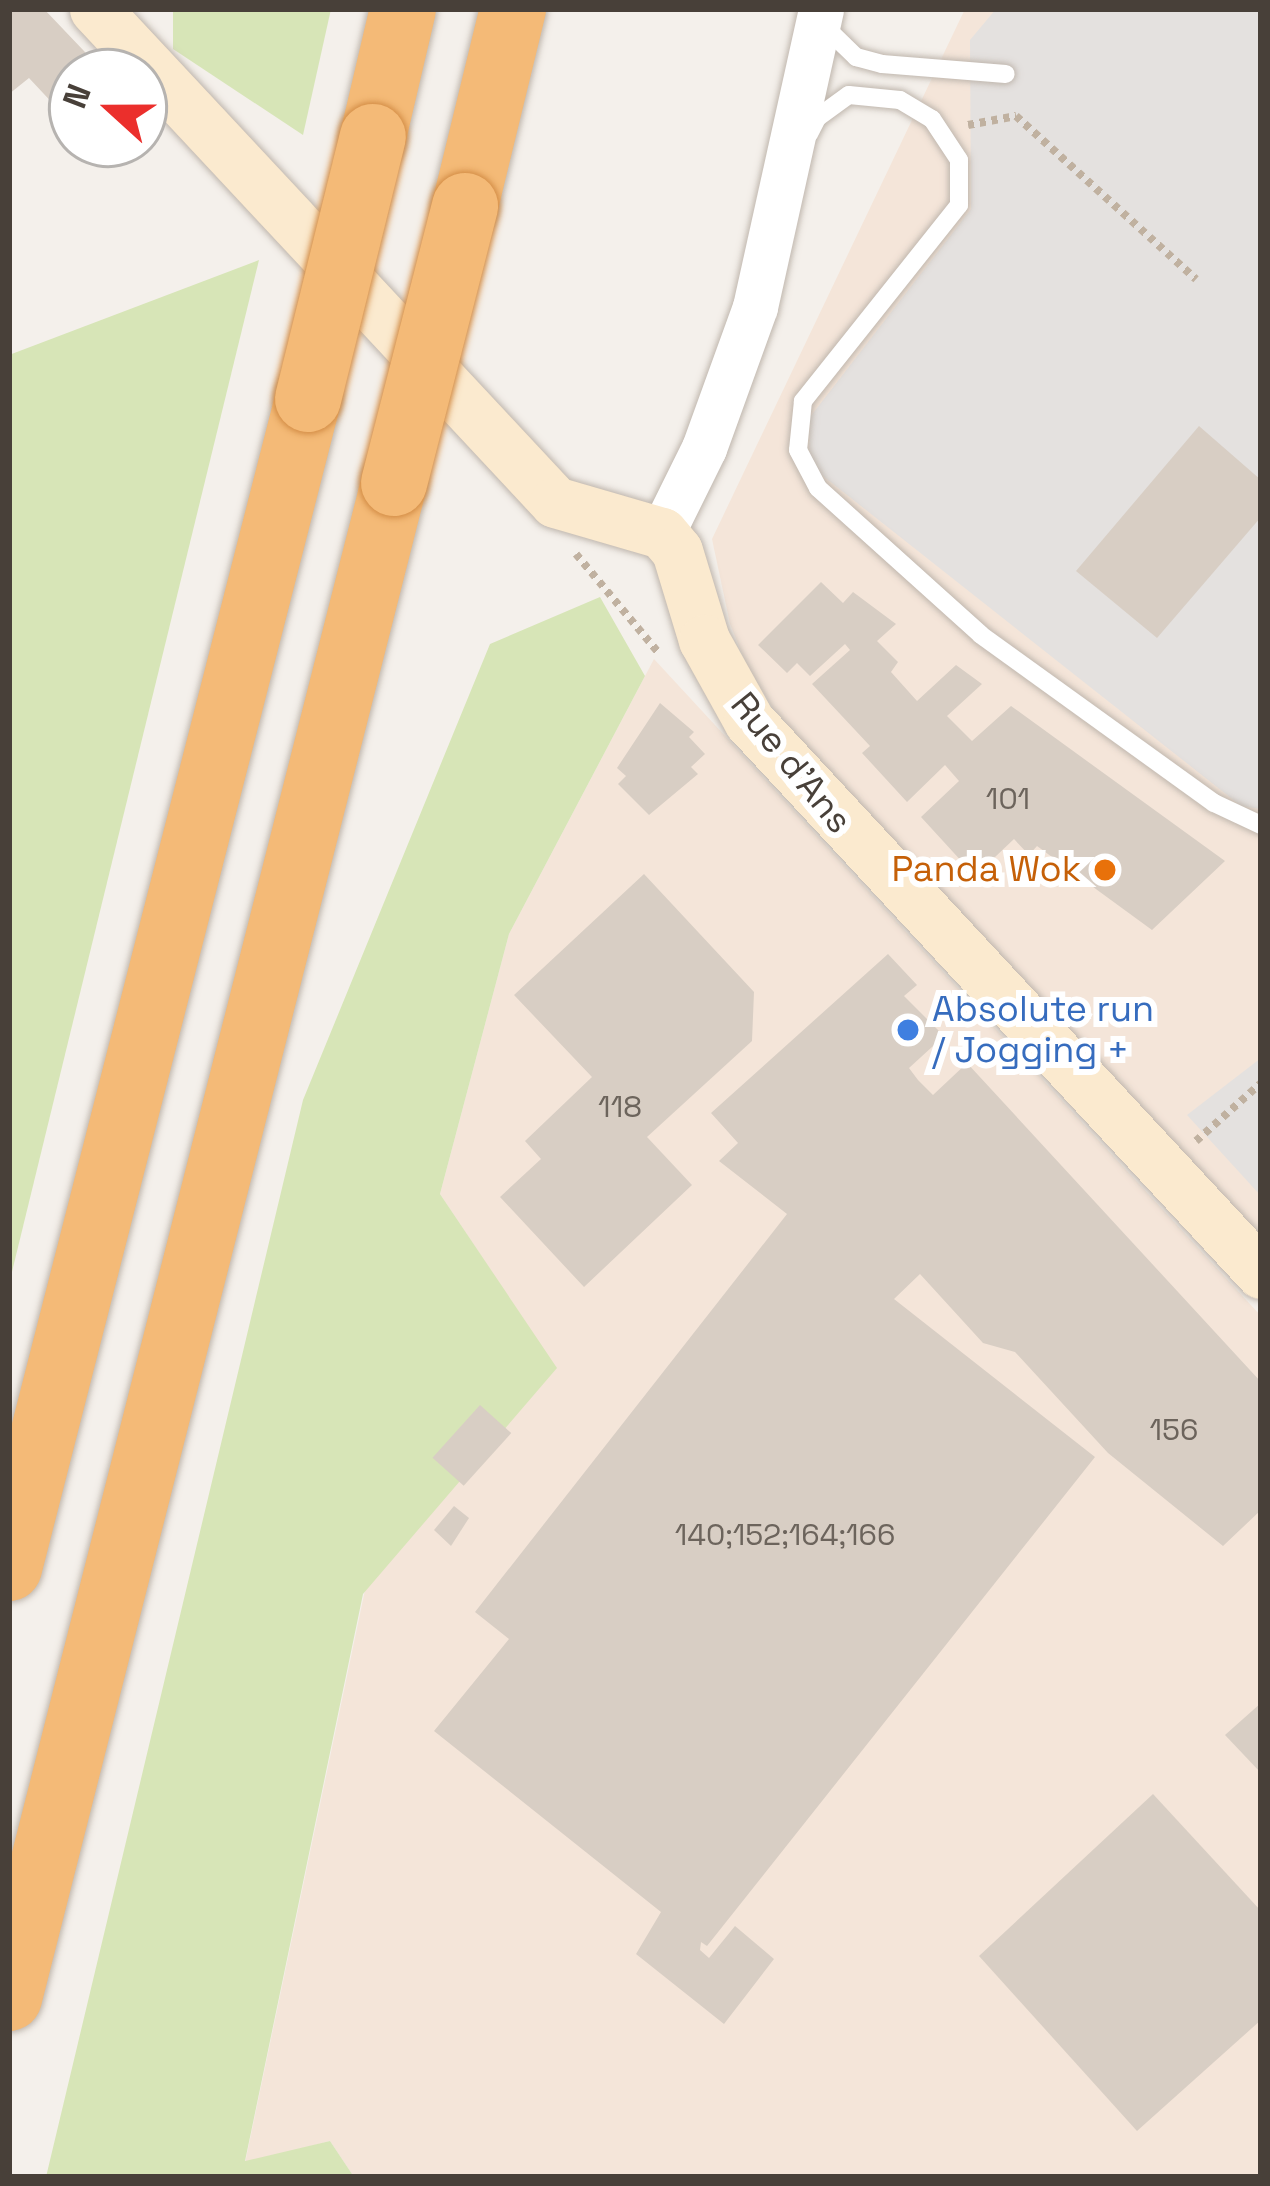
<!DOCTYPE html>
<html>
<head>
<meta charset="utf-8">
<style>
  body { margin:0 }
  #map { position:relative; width:1270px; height:2186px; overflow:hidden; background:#f4f0eb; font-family:"Space Grotesk",sans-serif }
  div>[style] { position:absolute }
  .commercial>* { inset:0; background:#f4e5d9 }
  .green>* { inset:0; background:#d7e5b7 }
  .parking>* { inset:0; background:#e4e1df }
  .building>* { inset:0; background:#d8cec4; transform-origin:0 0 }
  .path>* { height:8px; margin-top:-4px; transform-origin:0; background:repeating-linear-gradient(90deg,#c0b1a0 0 6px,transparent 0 12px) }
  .roads { filter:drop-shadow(0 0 3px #c0b7ae) drop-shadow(0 0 3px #c0b7ae) }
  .service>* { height:18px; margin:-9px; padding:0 9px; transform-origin:9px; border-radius:9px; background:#fff }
  .tertiary>* { height:45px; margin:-22.5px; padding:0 22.5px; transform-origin:22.5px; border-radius:22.5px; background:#fff }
  .secondary>* { height:51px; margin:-25.5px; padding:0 25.5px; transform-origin:25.5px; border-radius:25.5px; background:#fbeacf }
  .motorway>* { height:66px; margin:-33px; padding:0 33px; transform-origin:33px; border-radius:33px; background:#f4ba77 }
  .bridges { filter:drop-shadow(0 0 3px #d38d46) drop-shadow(0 0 3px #d38d46) }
  .motorway-bridge>* { height:66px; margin:-33px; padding:0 33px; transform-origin:33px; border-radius:33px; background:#f4ba77 }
  .dots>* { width:33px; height:33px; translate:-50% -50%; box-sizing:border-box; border:6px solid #fff; border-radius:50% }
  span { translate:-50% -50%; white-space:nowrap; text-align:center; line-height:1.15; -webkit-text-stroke:12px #fff; paint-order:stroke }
  .number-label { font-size:30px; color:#6c645c }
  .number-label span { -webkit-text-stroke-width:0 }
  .street-label { font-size:36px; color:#484039 }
  .food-label { font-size:36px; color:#c56008 }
  .right { translate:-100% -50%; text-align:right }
  .shop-label { font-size:36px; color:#366cbe }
  .left { translate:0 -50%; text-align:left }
  .frame { position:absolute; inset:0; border:12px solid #484039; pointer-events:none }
  .north { position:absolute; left:48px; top:48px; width:120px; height:120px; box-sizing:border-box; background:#fff; border:3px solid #b6b3b0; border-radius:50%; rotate:291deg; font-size:33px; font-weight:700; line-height:48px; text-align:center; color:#484039 }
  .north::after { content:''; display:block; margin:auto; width:42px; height:54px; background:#eb2f2c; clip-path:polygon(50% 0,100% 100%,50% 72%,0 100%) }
</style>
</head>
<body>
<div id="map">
  <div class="commercial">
    <i style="clip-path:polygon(965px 9px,1261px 9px,1261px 1258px,773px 708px,747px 666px,730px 624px,712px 539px)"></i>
    <i style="clip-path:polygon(654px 659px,1261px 1316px,1261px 2177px,354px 2177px,330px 2141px,245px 2163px,365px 1590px,556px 1368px,440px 1194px,509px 934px)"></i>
  </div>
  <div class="green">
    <i style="clip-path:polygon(173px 9px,331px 9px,303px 135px,173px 49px)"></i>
    <i style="clip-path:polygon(259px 260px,9px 1284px,9px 355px)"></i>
    <i style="clip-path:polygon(600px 597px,645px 676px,509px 934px,440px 1194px,557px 1368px,363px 1594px,245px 2161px,330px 2141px,354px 2177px,46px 2177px,303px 1100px,490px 644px)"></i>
  </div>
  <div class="parking">
    <i style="clip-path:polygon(996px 9px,1261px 9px,1261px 809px,1241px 806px,809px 465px,810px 417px,971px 209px,970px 40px)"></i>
    <i style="clip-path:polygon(1261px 1058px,1261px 1196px,1187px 1115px)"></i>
  </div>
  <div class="building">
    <i style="clip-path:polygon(9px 9px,44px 9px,104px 72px,72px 72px,72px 124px,29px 78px,9px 94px)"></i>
    <i style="clip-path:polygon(1199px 426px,1261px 480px,1261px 517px,1157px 638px,1076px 571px)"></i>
    <i style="clip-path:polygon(821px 582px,843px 603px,853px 592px,896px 624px,877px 641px,898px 662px,891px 672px,917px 701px,956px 665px,982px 684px,947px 716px,972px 741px,1011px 706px,1225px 861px,1152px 930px,1037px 846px,1029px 855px,1014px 839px,975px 876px,921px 817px,959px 781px,945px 765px,907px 802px,862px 753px,870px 746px,812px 684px,850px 650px,845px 644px,810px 676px,797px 663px,787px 673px,758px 645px)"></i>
    <i style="clip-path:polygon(660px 703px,694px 732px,689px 737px,705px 754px,691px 767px,698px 774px,649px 815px,618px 784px,626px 776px,617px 768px)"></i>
    <i style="clip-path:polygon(644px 874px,754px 992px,752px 1041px,647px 1137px,692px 1185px,584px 1287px,500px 1197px,541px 1159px,525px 1141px,592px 1077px,514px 995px)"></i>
    <i style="clip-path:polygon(888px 954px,917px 985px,904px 996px,944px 1036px,909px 1068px,918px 1080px,933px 1095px,967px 1063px,1261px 1382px,1261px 1510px,1223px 1546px,1108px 1453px,1015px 1352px,983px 1343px,920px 1274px,894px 1299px,1095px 1457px,707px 1946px,701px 1942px,700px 1950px,709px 1958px,735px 1926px,774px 1959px,724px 2024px,636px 1954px,661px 1912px,434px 1731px,509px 1639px,475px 1612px,787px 1214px,719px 1161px,738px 1143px,711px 1113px)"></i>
    <i style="left:480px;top:1405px;width:42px;height:71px;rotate:42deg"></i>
    <i style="clip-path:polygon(454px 1506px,469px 1518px,451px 1546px,434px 1530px)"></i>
    <i style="clip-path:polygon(1261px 1703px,1261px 1773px,1225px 1735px)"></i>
    <i style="clip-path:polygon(1153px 1794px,1261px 1911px,1261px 2020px,1137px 2131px,979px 1956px)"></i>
  </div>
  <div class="path">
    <i style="left:968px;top:125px;width:49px;rotate:-10.6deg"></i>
    <i style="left:1016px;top:116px;width:243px;rotate:42.2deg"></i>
    <i style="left:576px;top:554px;width:128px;rotate:50.1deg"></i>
    <i style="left:1196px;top:1141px;width:87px;rotate:-41.7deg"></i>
  </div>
  <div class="roads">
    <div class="service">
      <i style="left:821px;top:23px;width:49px;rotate:44.2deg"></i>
      <i style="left:856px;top:57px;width:27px;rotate:15deg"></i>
      <i style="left:882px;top:64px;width:124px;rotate:4.6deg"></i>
      <i style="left:809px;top:134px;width:18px;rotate:-63deg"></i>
      <i style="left:817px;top:118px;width:39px;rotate:-36deg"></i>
      <i style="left:849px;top:95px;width:51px;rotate:5.6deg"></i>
      <i style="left:900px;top:100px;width:37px;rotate:31deg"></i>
      <i style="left:932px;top:119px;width:49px;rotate:56.6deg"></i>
      <i style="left:959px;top:160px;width:45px;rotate:90deg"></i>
      <i style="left:959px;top:205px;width:251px;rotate:128.5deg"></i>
      <i style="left:803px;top:401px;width:49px;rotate:95.8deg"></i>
      <i style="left:798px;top:450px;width:43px;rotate:62.2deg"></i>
      <i style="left:818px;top:488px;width:219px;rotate:42deg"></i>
      <i style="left:981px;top:635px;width:287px;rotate:35.8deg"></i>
      <i style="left:1214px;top:803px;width:52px;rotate:25.1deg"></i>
    </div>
    <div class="tertiary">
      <i style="left:662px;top:533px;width:95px;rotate:-63.7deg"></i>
      <i style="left:704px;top:448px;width:150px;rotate:-70.1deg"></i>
      <i style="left:755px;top:307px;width:305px;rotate:-77.5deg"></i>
    </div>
    <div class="secondary">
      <i style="left:95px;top:9px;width:674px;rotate:46.98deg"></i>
      <i style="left:555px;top:502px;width:111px;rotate:16.2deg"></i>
      <i style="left:662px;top:533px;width:23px;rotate:50deg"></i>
      <i style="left:677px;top:551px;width:93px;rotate:73.1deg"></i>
      <i style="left:704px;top:640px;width:93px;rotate:60.9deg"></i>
      <i style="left:749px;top:721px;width:753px;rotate:47.15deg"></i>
    </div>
    <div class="motorway">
      <i style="left:373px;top:137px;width:131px;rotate:-76.8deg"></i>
      <i style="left:465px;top:206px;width:203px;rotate:-76.3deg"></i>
      <i style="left:9px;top:1568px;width:1207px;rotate:-75.65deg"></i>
      <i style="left:9px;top:1998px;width:1563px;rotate:-75.74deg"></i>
    </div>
  </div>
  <div class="bridges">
    <div class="motorway-bridge">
      <i style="left:308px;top:399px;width:270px;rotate:-76.1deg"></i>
      <i style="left:394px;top:483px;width:286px;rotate:-75.6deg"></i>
    </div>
  </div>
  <div class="dots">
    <i style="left:1105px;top:870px;background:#e8710a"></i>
    <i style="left:908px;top:1030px;background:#3f7fe0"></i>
  </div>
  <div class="number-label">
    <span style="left:1008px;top:799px">101</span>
    <span style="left:620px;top:1107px">118</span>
    <span style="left:1174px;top:1430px">156</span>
    <span style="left:785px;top:1535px">140;152;164;166</span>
  </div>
  <div class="street-label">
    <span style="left:791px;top:763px;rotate:51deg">Rue d'Ans</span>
  </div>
  <div class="food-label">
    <span class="right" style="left:1081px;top:870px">Panda Wok</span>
  </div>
  <div class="shop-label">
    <span class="left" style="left:932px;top:1030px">Absolute run<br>/ Jogging +</span>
  </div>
  <div class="frame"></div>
  <div class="north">N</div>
</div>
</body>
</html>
